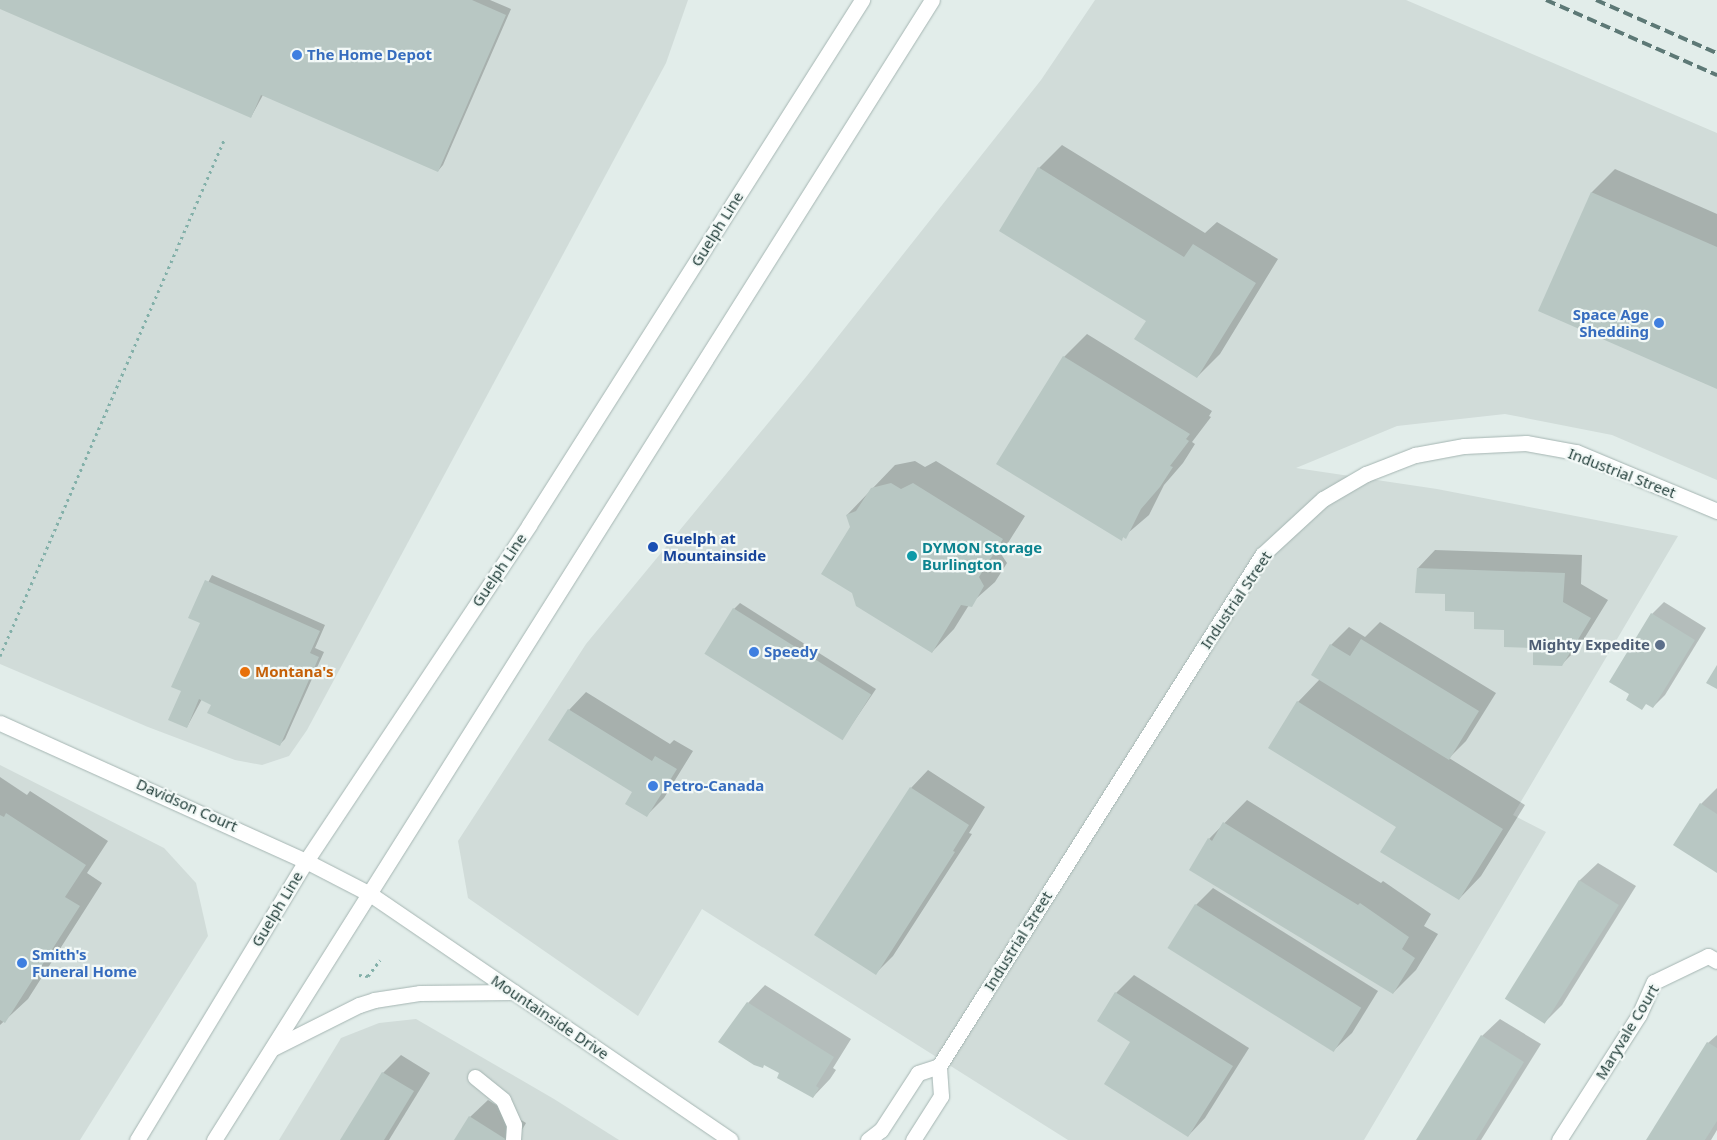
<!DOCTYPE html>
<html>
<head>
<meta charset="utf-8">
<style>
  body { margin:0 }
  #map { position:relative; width:1717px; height:1140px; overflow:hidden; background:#e2edea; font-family:"Noto Sans",sans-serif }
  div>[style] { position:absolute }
  .built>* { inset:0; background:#d1dcd9 }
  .shadow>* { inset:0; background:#0003 }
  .building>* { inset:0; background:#b8c7c3; transform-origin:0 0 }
  .path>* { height:3px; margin-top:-1.5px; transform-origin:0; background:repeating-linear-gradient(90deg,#83b0a9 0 2.5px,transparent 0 6.5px) }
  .roads { filter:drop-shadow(0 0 1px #a5b5b2) drop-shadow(0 0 1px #a5b5b2) }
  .service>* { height:15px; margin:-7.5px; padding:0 7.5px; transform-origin:7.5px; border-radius:7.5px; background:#fff }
  .minor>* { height:15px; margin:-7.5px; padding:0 7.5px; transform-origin:7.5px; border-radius:7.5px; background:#fff }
  .tertiary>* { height:15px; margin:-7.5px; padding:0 7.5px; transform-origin:7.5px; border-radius:7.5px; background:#fff }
  .secondary>* { height:15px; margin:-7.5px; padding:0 7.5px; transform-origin:7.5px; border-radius:7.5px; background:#fff }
  .rail>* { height:4px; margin-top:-2px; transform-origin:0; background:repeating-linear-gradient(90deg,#5d7976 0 10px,transparent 0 15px) }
  .dots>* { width:14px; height:14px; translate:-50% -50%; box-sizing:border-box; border:2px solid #f3f9f7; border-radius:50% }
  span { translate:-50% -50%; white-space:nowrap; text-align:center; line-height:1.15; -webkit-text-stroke:4.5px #f3f9f7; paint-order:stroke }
  .shop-label { font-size:15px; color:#366cbe; font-weight:700 }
  .left { translate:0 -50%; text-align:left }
  .right { translate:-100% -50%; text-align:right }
  .street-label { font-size:15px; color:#223e3a }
  .transit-label { font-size:15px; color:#164399; font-weight:700 }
  .culture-label { font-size:15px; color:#0d838f; font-weight:700 }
  .service-label { font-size:15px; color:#4e5e75; font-weight:700 }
  .food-label { font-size:15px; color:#c56008; font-weight:700 }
</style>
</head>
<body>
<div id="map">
  <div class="built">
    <i style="clip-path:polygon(0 0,688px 0,666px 63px,307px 730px,289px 756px,262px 765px,235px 760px,148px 727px,0 664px)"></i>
    <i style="clip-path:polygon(1095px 0,1406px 0,1717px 133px,1717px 480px,1612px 435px,1505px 414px,1397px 426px,1296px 468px,1437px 489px,1678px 536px,1513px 815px,1546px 832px,1364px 1140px,1068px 1140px,702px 909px,638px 1016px,468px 898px,458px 841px,586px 644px,806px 377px,1041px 80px)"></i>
    <i style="clip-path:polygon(0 765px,164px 848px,196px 883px,208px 936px,80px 1140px,0 1140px)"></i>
    <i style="clip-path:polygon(416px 1019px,554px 1099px,619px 1140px,279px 1140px,341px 1038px,379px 1023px)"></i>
  </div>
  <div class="shadow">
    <i style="clip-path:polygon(0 0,490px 0,511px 9px,443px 165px,438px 171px,263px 95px,251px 117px,0 8px)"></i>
    <i style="clip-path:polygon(1062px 145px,1205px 233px,1217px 222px,1278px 259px,1220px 354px,1197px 377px,1148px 320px,1001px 230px,1039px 168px)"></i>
    <i style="clip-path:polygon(1615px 169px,1717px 214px,1717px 388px,1540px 310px,1592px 192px)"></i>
    <i style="clip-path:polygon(1087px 334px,1212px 411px,1209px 416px,1211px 417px,1192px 442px,1195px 444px,1183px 463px,1164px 485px,1149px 515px,1121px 539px,1064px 357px)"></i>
    <i style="clip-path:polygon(915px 461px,925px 467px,936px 461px,1025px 516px,1001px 554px,1007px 563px,995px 582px,969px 605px,954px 629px,932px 652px,851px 527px,847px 515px,895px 465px)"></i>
    <i style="clip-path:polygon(1435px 550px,1582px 555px,1581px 584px,1608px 600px,1579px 647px,1561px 665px,1446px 592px,1418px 568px)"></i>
    <i style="clip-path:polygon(212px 575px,325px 625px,315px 648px,324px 652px,285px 739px,280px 744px,202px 699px,187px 727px,182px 691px,202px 623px,190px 617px)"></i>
    <i style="clip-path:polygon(1664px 602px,1706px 628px,1665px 695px,1653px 707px,1631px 694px,1652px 614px)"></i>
    <i style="clip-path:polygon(740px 603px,876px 689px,842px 739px,734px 609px)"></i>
    <i style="clip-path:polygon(1380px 622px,1496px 693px,1466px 741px,1449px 758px,1525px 805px,1481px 876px,1459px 899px,1298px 702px,1320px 679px,1313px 675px,1331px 645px,1349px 627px,1365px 637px)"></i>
    <i style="clip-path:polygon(586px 692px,670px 744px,674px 740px,693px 751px,664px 798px,646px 816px,634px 792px,569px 710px)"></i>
    <i style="clip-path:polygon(928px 770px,985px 807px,969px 833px,972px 834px,893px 956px,876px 973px,911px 788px)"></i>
    <i style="clip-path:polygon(0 777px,27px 795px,30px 791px,108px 841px,87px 873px,102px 883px,28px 999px,0 1025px)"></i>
    <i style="clip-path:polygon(1717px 788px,1717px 872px,1701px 804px)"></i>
    <i style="clip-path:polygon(1247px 800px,1381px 883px,1383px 881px,1431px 914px,1424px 926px,1438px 934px,1416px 970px,1393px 993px,1209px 839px)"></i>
    <i style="clip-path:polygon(1598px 863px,1636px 886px,1562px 1005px,1545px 1022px,1507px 999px,1580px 880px)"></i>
    <i style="clip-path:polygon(1213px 888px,1378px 991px,1352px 1033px,1334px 1050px,1196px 905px)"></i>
    <i style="clip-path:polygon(1134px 975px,1249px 1048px,1205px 1118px,1188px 1136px,1116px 993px)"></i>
    <i style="clip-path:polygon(765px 985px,851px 1039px,833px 1068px,836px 1070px,830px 1079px,813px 1097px,781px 1073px,748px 1003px)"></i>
    <i style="clip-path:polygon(1500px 1019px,1541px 1044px,1481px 1140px,1417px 1140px,1482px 1036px)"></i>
    <i style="clip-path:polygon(1717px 1035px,1717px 1130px,1711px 1140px,1648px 1140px,1708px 1043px)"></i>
    <i style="clip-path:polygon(401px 1055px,430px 1073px,389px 1140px,342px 1140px,383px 1073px)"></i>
    <i style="clip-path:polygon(488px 1100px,526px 1123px,516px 1140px,456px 1140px,470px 1117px)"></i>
  </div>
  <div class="building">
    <i style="clip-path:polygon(0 0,472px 0,506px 15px,438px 172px,261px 95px,251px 118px,0 9px)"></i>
    <i style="clip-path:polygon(1038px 167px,1184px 257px,1193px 244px,1256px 283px,1197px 378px,1134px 339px,1146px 321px,999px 231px)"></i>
    <i style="clip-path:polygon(1591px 192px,1717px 247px,1717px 389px,1538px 311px)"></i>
    <i style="clip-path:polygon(1063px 356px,1190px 434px,1186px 439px,1189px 441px,1170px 466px,1173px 467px,1160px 487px,1141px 509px,1126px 539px,1123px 537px,1122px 541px,996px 464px)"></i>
    <i style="clip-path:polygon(891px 483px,901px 489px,913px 483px,1003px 539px,979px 577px,984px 586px,972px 607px,961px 605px,932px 653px,856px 606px,852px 593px,821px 574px,850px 527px,846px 515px,856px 511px,871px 488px)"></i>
    <i style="clip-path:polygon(1417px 568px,1565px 573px,1563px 602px,1591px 618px,1562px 666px,1533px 665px,1533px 648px,1504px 647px,1504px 630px,1474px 629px,1474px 612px,1445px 611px,1445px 594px,1415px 593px)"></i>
    <i style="clip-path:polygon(205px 580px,320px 631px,310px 653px,319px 657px,280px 746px,207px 713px,211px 705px,199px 699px,187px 728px,168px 720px,181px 691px,171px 687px,200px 623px,188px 618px)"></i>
    <i style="left:733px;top:608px;width:163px;height:54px;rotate:32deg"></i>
    <i style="clip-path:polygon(1651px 613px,1695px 640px,1653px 708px,1646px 704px,1642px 710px,1626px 700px,1629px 694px,1609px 682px)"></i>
    <i style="clip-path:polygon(1361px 639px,1479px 711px,1449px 760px,1311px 675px,1330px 644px,1350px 656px)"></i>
    <i style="clip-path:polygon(1717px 665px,1717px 689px,1706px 683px)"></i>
    <i style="clip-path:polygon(1297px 701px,1503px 829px,1459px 900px,1380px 852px,1396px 827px,1268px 748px)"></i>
    <i style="clip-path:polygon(568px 709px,652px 761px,655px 756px,677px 769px,647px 817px,625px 804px,632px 792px,548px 740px)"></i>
    <i style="clip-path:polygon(910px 787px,969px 825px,953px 851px,955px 852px,876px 975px,814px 935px)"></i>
    <i style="clip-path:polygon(1700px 803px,1717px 814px,1717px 873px,1673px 845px)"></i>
    <i style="clip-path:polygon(6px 813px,86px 865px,65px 897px,80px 906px,5px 1023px,0 1020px,0 815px,4px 817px)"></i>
    <i style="clip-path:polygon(1223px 822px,1358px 905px,1360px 903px,1409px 937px,1402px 949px,1415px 958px,1393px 994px,1189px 870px,1208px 838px,1212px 841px)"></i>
    <i style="left:1579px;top:880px;width:47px;height:140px;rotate:32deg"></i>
    <i style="left:1195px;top:904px;width:196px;height:52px;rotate:32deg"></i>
    <i style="clip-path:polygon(1115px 992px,1233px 1066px,1188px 1137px,1104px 1084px,1130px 1042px,1097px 1021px)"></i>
    <i style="clip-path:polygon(747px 1002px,834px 1057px,816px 1086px,819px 1088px,813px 1098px,777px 1078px,779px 1073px,764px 1065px,763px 1068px,754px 1065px,718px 1042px)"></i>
    <i style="clip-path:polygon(1481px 1035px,1524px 1062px,1476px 1140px,1416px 1140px)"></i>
    <i style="clip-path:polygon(1707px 1042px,1717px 1048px,1717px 1121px,1705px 1140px,1646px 1140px)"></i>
    <i style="clip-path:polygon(382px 1072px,414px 1091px,384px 1140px,340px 1140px)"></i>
    <i style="clip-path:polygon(469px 1116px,507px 1140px,454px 1140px)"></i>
  </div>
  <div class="path">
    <i style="left:0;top:656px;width:563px;rotate:-66.53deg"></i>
    <i style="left:359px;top:975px;width:9px;rotate:6deg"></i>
    <i style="left:368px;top:976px;width:20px;rotate:-53deg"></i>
  </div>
  <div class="roads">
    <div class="service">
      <i style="left:475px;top:1077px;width:36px;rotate:39deg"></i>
      <i style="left:503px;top:1100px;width:27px;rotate:66deg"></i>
      <i style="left:514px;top:1125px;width:15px;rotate:94deg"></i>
    </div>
    <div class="minor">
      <i style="left:0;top:723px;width:336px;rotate:24.3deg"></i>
      <i style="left:1559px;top:1140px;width:148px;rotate:-57.4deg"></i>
      <i style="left:1639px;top:1015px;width:36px;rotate:-66deg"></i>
      <i style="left:1654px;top:982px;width:60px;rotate:-25.7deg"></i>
      <i style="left:1708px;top:956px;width:10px;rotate:29deg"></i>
    </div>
    <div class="tertiary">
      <i style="left:306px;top:861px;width:72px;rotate:27.3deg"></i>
      <i style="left:370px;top:894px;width:436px;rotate:34.3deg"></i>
      <i style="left:868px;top:1140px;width:16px;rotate:-38deg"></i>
      <i style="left:881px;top:1130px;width:68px;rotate:-57deg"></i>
      <i style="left:918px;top:1073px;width:22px;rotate:-18deg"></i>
      <i style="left:913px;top:1140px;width:52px;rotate:-57.5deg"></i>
      <i style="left:941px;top:1096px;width:30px;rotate:-94deg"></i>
      <i style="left:939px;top:1066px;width:605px;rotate:-57.7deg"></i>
      <i style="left:1262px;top:555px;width:83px;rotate:-42.6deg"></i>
      <i style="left:1323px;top:499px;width:50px;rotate:-30.2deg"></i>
      <i style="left:1366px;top:474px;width:53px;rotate:-21.2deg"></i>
      <i style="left:1415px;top:455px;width:50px;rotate:-10.4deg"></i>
      <i style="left:1464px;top:446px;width:62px;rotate:-2.8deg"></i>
      <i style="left:1526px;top:443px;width:51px;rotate:10.2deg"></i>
      <i style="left:1576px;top:452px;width:153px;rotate:22.7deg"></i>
    </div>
    <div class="secondary">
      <i style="left:273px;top:1048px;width:96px;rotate:-26.6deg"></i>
      <i style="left:359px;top:1005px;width:16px;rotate:-18deg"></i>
      <i style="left:374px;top:1000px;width:47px;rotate:-8.7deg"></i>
      <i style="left:420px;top:993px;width:94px;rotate:-0.6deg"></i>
      <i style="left:137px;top:1140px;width:326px;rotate:-58.8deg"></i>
      <i style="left:306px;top:861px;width:403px;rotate:-56.4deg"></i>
      <i style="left:529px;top:525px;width:622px;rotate:-57.61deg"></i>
      <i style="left:214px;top:1140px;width:1347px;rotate:-57.8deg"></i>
    </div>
  </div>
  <div class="rail">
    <i style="left:1546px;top:0;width:187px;rotate:23.7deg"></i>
    <i style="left:1596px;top:0;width:132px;rotate:23.7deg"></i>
  </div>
  <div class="dots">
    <i style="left:297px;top:55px;background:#3f7fe0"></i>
    <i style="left:1659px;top:323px;background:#3f7fe0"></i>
    <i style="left:653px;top:547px;background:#1a4fb4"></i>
    <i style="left:912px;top:556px;background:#0f9aa8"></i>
    <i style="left:1660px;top:645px;background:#5c6f8a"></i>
    <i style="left:754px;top:652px;background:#3f7fe0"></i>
    <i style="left:245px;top:672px;background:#e8710a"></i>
    <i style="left:653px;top:786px;background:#3f7fe0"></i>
    <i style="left:22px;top:963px;background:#3f7fe0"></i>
  </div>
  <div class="shop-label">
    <span class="left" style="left:307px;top:55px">The Home Depot</span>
    <span class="right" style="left:1649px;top:323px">Space Age<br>Shedding</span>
    <span class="left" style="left:764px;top:652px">Speedy</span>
    <span class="left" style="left:663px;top:786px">Petro-Canada</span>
    <span class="left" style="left:32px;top:963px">Smith's<br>Funeral Home</span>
  </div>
  <div class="street-label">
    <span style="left:717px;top:229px;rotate:-58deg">Guelph Line</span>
    <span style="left:1622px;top:473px;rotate:21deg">Industrial Street</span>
    <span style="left:499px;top:570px;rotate:-56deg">Guelph Line</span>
    <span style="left:1236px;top:600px;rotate:-56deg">Industrial Street</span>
    <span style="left:187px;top:805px;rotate:24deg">Davidson Court</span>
    <span style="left:277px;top:909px;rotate:-59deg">Guelph Line</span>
    <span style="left:1018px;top:941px;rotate:-58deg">Industrial Street</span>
    <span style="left:550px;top:1017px;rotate:34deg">Mountainside Drive</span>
    <span style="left:1627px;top:1032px;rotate:-59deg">Maryvale Court</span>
  </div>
  <div class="transit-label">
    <span class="left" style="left:663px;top:547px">Guelph at<br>Mountainside</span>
  </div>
  <div class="culture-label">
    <span class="left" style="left:922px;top:556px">DYMON Storage<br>Burlington</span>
  </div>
  <div class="service-label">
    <span class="right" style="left:1650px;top:645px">Mighty Expedite</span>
  </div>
  <div class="food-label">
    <span class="left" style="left:255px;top:672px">Montana's</span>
  </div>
</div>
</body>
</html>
